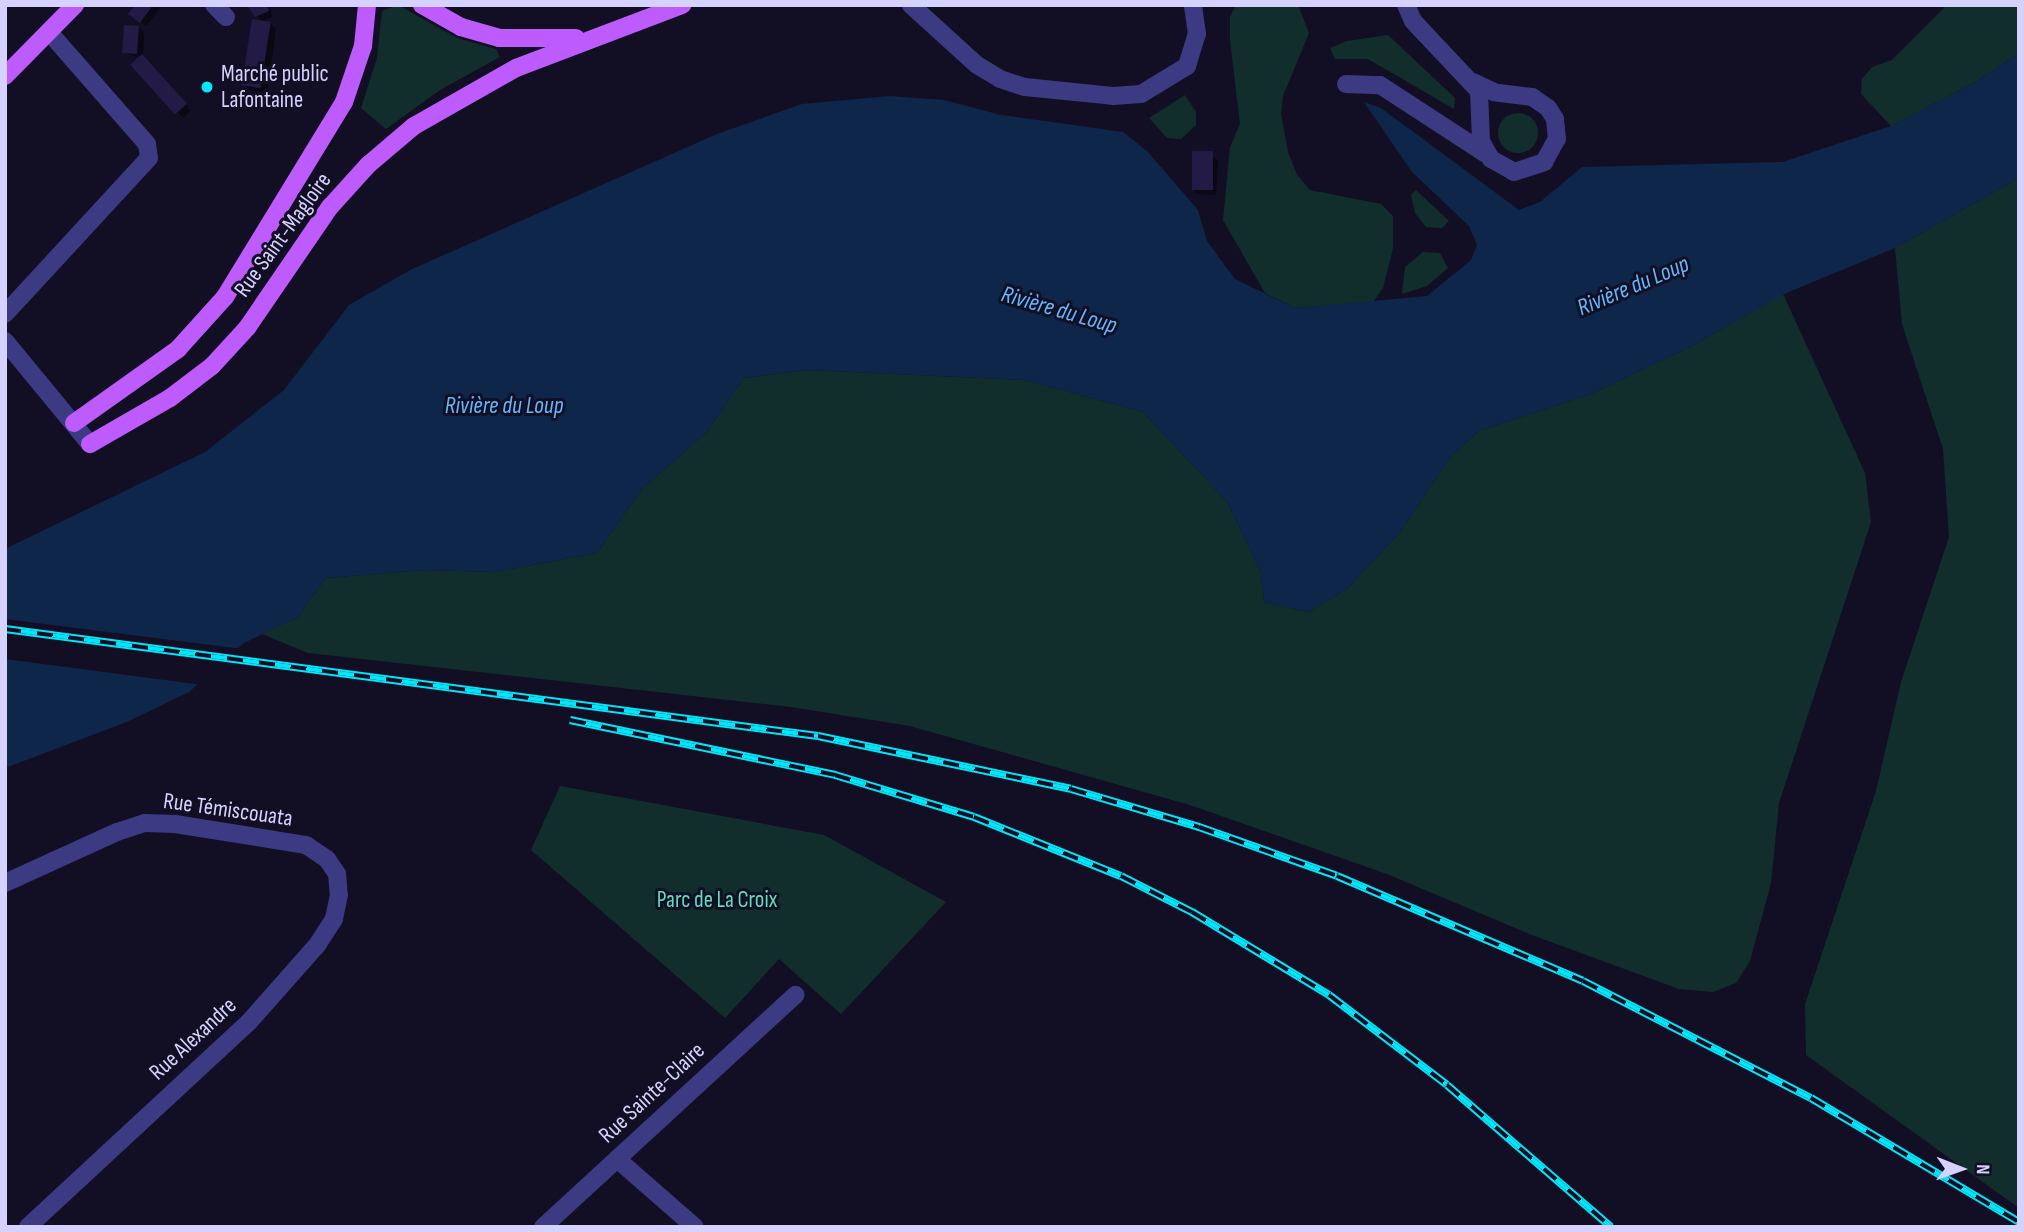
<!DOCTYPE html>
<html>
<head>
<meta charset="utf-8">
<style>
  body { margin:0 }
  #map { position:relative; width:2024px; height:1232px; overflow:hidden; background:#120f24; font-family:"Sofia Sans Condensed",sans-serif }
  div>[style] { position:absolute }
  .green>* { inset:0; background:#122e2c }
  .round { border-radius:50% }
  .water>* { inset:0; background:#0e2649 }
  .pier>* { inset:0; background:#120f24 }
  .shadow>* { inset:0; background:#0007 }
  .building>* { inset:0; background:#231b45; transform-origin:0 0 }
  .minor>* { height:18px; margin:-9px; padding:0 9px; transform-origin:9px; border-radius:9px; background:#3b3a82 }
  .major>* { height:18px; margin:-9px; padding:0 9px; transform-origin:9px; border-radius:9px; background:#bd5bfd }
  .rail>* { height:8px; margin-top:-4px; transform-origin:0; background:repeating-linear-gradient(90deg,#120f24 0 16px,#03e6fa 0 32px); box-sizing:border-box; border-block:2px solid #03e6fa }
  .dots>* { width:19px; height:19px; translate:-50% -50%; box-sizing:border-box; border:4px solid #120f24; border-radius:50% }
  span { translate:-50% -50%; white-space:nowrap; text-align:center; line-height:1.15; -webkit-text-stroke:6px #120f24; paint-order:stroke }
  .poi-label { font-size:23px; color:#d6d2fe }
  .left { translate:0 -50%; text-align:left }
  .street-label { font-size:23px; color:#d6d2fe }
  .park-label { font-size:23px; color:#5fdebb }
  .water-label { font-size:24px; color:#62b8fd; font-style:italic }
  .frame { position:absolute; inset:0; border:7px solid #d6d2fe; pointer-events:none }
  .north { position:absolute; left:1926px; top:1134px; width:70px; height:70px; -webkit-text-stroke:5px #120f24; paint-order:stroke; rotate:91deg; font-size:19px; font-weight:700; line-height:28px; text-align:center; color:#d6d2fe }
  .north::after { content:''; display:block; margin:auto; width:24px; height:32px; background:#d6d2fe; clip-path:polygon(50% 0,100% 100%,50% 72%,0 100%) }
</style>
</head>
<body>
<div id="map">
  <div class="green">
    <i style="clip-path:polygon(398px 5px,457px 38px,496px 49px,500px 57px,440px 90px,386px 129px,361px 108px,377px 58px,382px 11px)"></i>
    <i style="clip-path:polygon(1236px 5px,1298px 5px,1309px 33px,1283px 96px,1281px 114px,1288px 152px,1297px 175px,1310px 190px,1381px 204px,1393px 216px,1393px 248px,1383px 288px,1373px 302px,1295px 308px,1265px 293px,1223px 220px,1230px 147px,1240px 124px,1230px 40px,1230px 17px)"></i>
    <i style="clip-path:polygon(1947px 5px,2019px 5px,2019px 53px,1972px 84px,1891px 126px,1861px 94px,1862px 79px,1872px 67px,1892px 60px)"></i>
    <i style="clip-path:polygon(1388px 35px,1455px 98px,1454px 109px,1368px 59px,1335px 59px,1330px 48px,1347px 41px)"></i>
    <i style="clip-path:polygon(1185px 95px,1196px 112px,1196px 125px,1181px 139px,1167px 138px,1149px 118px)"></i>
    <i class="round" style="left:1498px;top:113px;width:40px;height:40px"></i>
    <i style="clip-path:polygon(2019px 178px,2019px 1208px,1806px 1055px,1805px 1004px,1876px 791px,1901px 682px,1949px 537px,1943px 449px,1902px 324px,1895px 248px)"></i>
    <i style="clip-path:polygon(1416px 190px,1449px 221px,1442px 228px,1426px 227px,1415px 213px,1411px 195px)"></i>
    <i style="clip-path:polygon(1423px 252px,1440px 253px,1448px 268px,1427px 286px,1402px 294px,1405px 267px)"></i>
    <i style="clip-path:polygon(1783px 294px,1865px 473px,1871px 522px,1779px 803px,1771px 883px,1750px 961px,1736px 983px,1713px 992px,1679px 989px,1532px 935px,1387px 874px,1190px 805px,910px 726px,791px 707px,308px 653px,262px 634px,298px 617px,326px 578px,423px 570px,495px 572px,597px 553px,642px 489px,706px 433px,744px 378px,808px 370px,1025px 380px,1143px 412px,1228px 503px,1261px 573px,1264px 602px,1308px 612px,1347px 589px,1400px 532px,1452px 455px,1479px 431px,1591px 394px,1692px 346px)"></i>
    <i style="clip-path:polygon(560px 786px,824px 835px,946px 902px,841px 1014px,779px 959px,725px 1018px,531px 850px)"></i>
  </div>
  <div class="water">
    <i style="clip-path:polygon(2019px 53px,2019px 178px,1895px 248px,1784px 294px,1692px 346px,1591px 394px,1479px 431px,1452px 455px,1400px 532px,1347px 589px,1308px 612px,1264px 602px,1261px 573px,1228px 503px,1143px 412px,1025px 380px,808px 370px,744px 378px,706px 433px,642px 489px,597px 553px,495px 572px,423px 570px,326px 578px,298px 617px,244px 643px,189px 692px,127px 722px,5px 768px,5px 549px,205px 452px,284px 390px,349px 305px,410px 270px,717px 134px,802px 104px,890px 96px,944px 100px,1001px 115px,1123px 132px,1148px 152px,1198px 210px,1207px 241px,1235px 279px,1295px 308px,1427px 296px,1471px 260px,1477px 245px,1469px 226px,1412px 172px,1364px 102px,1381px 108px,1519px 210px,1540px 202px,1582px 167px,1783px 162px,1891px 126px,1972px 84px)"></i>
  </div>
  <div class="pier">
    <i style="clip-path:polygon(5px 619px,242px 649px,203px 685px,5px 659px)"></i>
  </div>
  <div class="shadow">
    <i style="clip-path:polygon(137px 5px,163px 5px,146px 26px,136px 19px)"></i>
    <i style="clip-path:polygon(249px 5px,268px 5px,273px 16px,262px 22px)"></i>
    <i style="clip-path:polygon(270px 23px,276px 29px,267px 93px,250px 90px,245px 85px)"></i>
    <i style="clip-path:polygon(139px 27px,144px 33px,143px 58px,191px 110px,183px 118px,133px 65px,140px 58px,125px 53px)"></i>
    <i style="clip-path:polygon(1212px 155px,1218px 161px,1216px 195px,1198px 194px,1192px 189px)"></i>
  </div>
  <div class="building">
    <i style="clip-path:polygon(135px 5px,153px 5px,140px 23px,128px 14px)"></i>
    <i style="clip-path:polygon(247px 5px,267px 5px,269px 11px,255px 17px)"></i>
    <i style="left:252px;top:19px;width:19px;height:67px;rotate:9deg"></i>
    <i style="left:124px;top:25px;width:15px;height:28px;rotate:4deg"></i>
    <i style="left:142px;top:54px;width:67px;height:16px;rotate:48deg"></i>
    <i style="left:1192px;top:151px;width:21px;height:39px"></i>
  </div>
  <div class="minor">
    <i style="left:214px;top:5px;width:17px;rotate:45deg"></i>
    <i style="left:911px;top:5px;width:89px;rotate:42.3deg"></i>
    <i style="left:977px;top:65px;width:27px;rotate:31deg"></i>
    <i style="left:1000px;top:79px;width:26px;rotate:18deg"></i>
    <i style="left:1025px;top:87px;width:88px;rotate:5.8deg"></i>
    <i style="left:1113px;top:96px;width:28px;rotate:-4deg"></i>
    <i style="left:1141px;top:94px;width:54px;rotate:-31.3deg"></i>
    <i style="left:1187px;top:66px;width:34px;rotate:-73deg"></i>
    <i style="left:1197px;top:34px;width:29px;rotate:-98deg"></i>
    <i style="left:1406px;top:5px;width:17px;rotate:66deg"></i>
    <i style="left:1413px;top:21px;width:96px;rotate:46.7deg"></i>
    <i style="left:1479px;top:91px;width:50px;rotate:87.7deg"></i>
    <i style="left:1481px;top:141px;width:21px;rotate:61deg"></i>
    <i style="left:1491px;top:159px;width:26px;rotate:29deg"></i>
    <i style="left:1514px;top:172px;width:32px;rotate:-18deg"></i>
    <i style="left:1544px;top:162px;width:26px;rotate:-61deg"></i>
    <i style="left:1557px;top:139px;width:20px;rotate:-96deg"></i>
    <i style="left:1555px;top:119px;width:13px;rotate:-122deg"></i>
    <i style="left:1548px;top:108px;width:19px;rotate:-145deg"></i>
    <i style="left:1532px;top:97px;width:38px;rotate:-173deg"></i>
    <i style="left:1494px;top:92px;width:23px;rotate:-155deg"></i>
    <i style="left:1346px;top:84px;width:34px;rotate:2deg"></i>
    <i style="left:1380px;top:85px;width:126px;rotate:33.1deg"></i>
    <i style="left:5px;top:314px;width:212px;rotate:-47.3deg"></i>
    <i style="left:149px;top:158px;width:14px;rotate:-98deg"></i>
    <i style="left:147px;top:144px;width:149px;rotate:-131.2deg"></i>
    <i style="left:5px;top:341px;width:134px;rotate:50.5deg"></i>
    <i style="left:5px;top:883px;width:123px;rotate:-24.5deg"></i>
    <i style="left:117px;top:832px;width:29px;rotate:-18deg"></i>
    <i style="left:145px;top:823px;width:30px;rotate:2deg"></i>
    <i style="left:175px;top:824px;width:133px;rotate:9.1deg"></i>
    <i style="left:306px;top:845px;width:25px;rotate:34deg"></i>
    <i style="left:327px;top:859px;width:18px;rotate:56deg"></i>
    <i style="left:337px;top:874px;width:21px;rotate:85deg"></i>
    <i style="left:339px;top:895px;width:25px;rotate:102deg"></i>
    <i style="left:334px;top:919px;width:30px;rotate:123deg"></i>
    <i style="left:318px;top:944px;width:104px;rotate:131.5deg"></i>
    <i style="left:249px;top:1022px;width:301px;rotate:137.2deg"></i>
    <i style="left:617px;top:1159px;width:103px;rotate:41.1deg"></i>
    <i style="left:543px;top:1227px;width:343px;rotate:-42.6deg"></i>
  </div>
  <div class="major">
    <i style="left:422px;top:5px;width:45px;rotate:29.4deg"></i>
    <i style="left:461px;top:27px;width:40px;rotate:16deg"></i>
    <i style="left:499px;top:38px;width:77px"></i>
    <i style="left:5px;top:76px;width:100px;rotate:-45.4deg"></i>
    <i style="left:74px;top:423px;width:128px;rotate:-35.4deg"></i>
    <i style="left:178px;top:349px;width:70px;rotate:-47.9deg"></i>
    <i style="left:225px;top:297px;width:228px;rotate:-58.6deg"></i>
    <i style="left:344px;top:102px;width:59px;rotate:-71.3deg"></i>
    <i style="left:363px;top:46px;width:41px;rotate:-84.4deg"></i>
    <i style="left:90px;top:444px;width:92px;rotate:-29.9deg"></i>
    <i style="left:170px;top:398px;width:53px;rotate:-37.3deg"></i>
    <i style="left:212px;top:366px;width:52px;rotate:-47.4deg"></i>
    <i style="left:247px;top:328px;width:147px;rotate:-55.6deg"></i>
    <i style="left:330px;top:207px;width:57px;rotate:-47.9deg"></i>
    <i style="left:368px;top:165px;width:60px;rotate:-40.3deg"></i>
    <i style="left:414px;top:126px;width:117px;rotate:-29.6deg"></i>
    <i style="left:516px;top:68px;width:178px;rotate:-20.8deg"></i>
  </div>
  <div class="rail">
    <i style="left:5px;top:629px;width:820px;rotate:7.5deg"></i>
    <i style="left:818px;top:736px;width:258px;rotate:11.8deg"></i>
    <i style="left:1071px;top:789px;width:134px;rotate:16.5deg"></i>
    <i style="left:1199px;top:827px;width:146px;rotate:19.5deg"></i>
    <i style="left:1337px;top:876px;width:267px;rotate:23.1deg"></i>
    <i style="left:1583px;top:981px;width:256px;rotate:27.2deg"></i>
    <i style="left:1811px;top:1098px;width:242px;rotate:30.8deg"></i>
    <i style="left:570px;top:720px;width:271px;rotate:11.7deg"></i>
    <i style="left:835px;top:775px;width:145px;rotate:16.8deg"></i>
    <i style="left:974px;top:817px;width:158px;rotate:21.9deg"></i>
    <i style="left:1121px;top:876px;width:80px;rotate:26.9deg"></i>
    <i style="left:1192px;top:912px;width:160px;rotate:31.2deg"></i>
    <i style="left:1329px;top:995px;width:148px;rotate:37.3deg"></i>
    <i style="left:1447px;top:1085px;width:217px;rotate:40.9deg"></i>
  </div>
  <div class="dots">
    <i style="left:207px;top:87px;background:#03e6fa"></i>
  </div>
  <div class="poi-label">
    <span class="left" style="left:221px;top:87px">Marché public<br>Lafontaine</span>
  </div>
  <div class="street-label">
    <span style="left:283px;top:235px;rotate:-54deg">Rue Saint-Magloire</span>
    <span style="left:228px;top:810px;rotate:8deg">Rue Témiscouata</span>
    <span style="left:193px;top:1039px;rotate:-43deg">Rue Alexandre</span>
    <span style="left:652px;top:1093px;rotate:-43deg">Rue Sainte-Claire</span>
  </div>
  <div class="park-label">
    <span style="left:717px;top:900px">Parc de La Croix</span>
  </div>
  <div class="water-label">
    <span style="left:1633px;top:286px;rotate:-23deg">Rivière du Loup</span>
    <span style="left:1059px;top:310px;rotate:16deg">Rivière du Loup</span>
    <span style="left:504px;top:406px">Rivière du Loup</span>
  </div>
  <div class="frame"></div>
  <div class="north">N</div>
</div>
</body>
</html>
